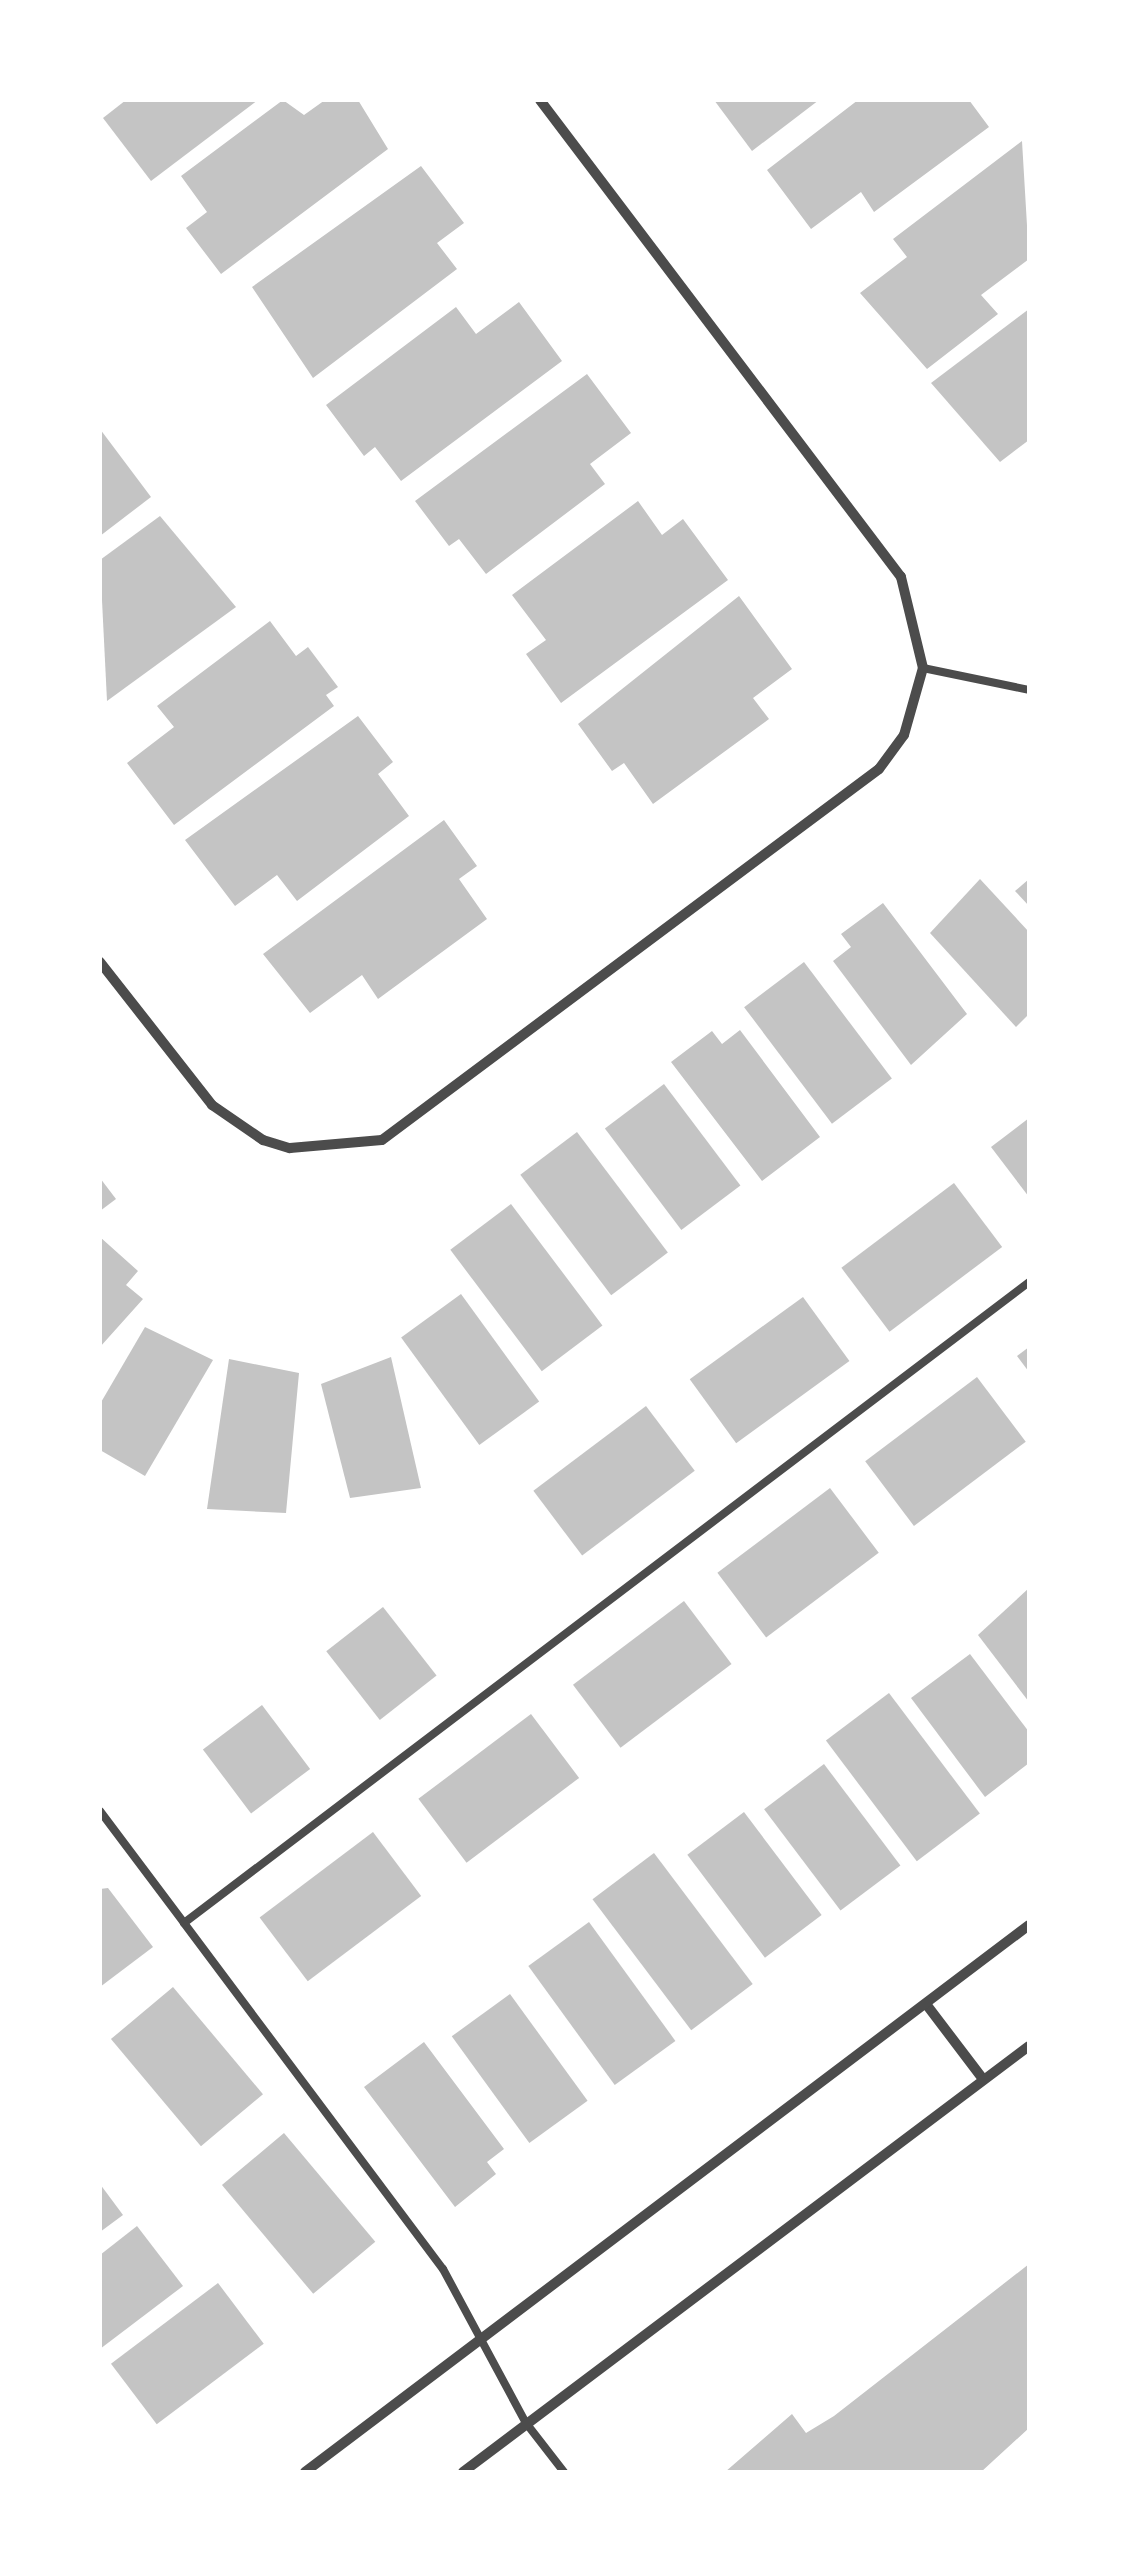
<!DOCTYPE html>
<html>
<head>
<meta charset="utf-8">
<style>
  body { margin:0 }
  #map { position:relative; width:1129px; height:2572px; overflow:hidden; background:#fff; font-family:"Roboto Condensed",sans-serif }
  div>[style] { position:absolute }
  .building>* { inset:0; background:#c4c4c4; transform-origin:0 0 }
  .service>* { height:8px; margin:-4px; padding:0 4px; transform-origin:4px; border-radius:4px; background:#4c4c4c }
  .minor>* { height:10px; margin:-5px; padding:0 5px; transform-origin:5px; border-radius:5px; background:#4c4c4c }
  span { translate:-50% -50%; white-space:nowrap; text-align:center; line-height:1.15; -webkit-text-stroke:10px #fff; paint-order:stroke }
  .frame { position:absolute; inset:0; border:102px solid #fff; pointer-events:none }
</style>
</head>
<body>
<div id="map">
  <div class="building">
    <i style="clip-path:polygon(126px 100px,258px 100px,151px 181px,103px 118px)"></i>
    <i style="clip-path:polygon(283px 100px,304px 115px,325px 100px,358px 100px,388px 149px,221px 274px,186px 228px,207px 212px,181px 176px)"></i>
    <i style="clip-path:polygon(714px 100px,819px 100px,752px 151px)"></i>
    <i style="clip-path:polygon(858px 100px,969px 100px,989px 127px,874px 212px,861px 192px,811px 229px,767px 170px)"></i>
    <i style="clip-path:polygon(1022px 141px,1029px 259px,981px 295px,998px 314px,927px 369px,860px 293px,907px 257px,893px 239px)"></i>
    <i style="clip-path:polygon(421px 166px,464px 223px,437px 243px,457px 269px,313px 378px,252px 287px)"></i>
    <i style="clip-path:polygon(519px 302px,562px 361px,401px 481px,375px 447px,364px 456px,326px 405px,456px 307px,476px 334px)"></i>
    <i style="clip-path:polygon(1029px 309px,1029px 440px,1000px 462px,931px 383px)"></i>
    <i style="clip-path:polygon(587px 374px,631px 433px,590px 464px,605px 484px,486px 574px,459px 539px,449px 546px,415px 501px)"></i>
    <i style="clip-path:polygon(100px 429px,151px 497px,100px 536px)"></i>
    <i style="clip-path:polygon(638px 501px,662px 535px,683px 519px,728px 580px,561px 703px,526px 654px,546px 640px,512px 595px)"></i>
    <i style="clip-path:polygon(160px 516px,236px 607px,107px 701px,100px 560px)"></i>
    <i style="clip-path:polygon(739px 596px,792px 669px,753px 698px,769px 719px,653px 804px,624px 763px,612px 771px,578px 724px)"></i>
    <i style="clip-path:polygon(270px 621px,296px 656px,308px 647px,338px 687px,326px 695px,334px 706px,174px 825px,127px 763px,174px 727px,157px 706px)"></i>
    <i style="clip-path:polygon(358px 716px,393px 762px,378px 774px,409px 816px,297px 901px,277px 875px,235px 906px,185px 840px)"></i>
    <i style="clip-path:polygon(444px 820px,477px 866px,459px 879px,487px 919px,378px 999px,362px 975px,310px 1013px,263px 954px)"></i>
    <i style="clip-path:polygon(980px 879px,1029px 932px,1029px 1014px,1016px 1027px,930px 933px)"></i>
    <i style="clip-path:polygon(1029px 879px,1029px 906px,1015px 891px)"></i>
    <i style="clip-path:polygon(883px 903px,967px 1014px,911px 1065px,833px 961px,851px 947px,841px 934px)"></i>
    <i style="left:804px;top:962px;width:146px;height:75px;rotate:53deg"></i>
    <i style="clip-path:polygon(740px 1030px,820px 1137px,762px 1181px,671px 1062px,712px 1031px,722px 1044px)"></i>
    <i style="left:664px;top:1084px;width:127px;height:74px;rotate:53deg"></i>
    <i style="clip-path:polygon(1029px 1118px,1029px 1197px,991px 1147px)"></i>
    <i style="left:577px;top:1132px;width:151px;height:71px;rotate:53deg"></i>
    <i style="clip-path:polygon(100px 1178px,116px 1199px,100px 1211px)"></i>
    <i style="left:954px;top:1183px;width:80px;height:141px;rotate:53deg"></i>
    <i style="left:511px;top:1204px;width:152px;height:76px;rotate:53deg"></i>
    <i style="clip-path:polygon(100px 1237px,138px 1271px,126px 1285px,143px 1299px,100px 1347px)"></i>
    <i style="left:461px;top:1294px;width:133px;height:74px;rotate:54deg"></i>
    <i style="left:803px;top:1297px;width:79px;height:140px;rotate:54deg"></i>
    <i style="clip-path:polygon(145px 1327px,213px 1360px,145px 1476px,100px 1450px,100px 1404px)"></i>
    <i style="clip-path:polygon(1029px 1347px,1029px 1372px,1017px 1356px)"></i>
    <i style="clip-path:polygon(391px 1357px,421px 1488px,350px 1498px,321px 1384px)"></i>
    <i style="clip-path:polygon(229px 1359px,299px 1373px,286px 1513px,207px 1509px)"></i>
    <i style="left:977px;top:1377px;width:81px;height:140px;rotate:53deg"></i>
    <i style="left:646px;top:1406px;width:81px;height:141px;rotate:53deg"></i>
    <i style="left:830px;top:1488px;width:81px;height:141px;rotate:53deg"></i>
    <i style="clip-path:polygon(1029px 1588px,1029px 1702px,978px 1635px)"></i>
    <i style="left:684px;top:1601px;width:79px;height:139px;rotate:53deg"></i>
    <i style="left:383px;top:1607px;width:87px;height:72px;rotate:52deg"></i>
    <i style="clip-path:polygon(970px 1654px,1029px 1732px,1029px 1763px,985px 1797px,911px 1698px)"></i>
    <i style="left:889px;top:1693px;width:151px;height:79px;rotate:53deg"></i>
    <i style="left:262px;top:1705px;width:80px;height:74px;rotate:53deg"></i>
    <i style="left:531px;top:1714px;width:80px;height:141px;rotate:53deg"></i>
    <i style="left:824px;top:1764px;width:127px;height:75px;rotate:53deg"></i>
    <i style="left:744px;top:1812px;width:129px;height:71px;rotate:53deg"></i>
    <i style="left:373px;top:1832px;width:80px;height:142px;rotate:53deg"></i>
    <i style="left:654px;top:1853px;width:164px;height:77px;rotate:53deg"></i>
    <i style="clip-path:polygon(108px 1888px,153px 1947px,100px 1987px,100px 1889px)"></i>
    <i style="left:589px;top:1922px;width:147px;height:75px;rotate:54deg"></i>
    <i style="left:173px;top:1987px;width:140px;height:81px;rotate:50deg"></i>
    <i style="left:510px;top:1994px;width:132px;height:72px;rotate:54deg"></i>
    <i style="clip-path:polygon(424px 2042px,504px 2149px,487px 2162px,496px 2174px,455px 2207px,364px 2087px)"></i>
    <i style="left:284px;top:2133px;width:142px;height:81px;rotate:50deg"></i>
    <i style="clip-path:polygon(100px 2184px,123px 2215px,100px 2232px)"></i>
    <i style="clip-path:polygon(137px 2226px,183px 2286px,100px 2349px,100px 2255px)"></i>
    <i style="clip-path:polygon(1029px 2264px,1029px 2428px,981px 2472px,725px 2472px,792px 2414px,806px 2433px,834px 2416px)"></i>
    <i style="left:218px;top:2283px;width:76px;height:134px;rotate:53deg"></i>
  </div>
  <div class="service">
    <i style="left:923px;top:668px;width:108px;rotate:11.7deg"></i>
    <i style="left:100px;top:1811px;width:140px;rotate:53.1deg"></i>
    <i style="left:184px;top:1923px;width:1061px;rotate:-37.18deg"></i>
    <i style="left:184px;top:1923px;width:432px;rotate:53.2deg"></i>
    <i style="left:443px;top:2269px;width:175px;rotate:61.7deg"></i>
    <i style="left:526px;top:2423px;width:62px;rotate:52.2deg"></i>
  </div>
  <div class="minor">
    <i style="left:100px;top:962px;width:182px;rotate:51.9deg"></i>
    <i style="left:212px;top:1105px;width:62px;rotate:34.5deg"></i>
    <i style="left:263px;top:1140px;width:28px;rotate:17deg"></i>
    <i style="left:290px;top:1148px;width:92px;rotate:-5deg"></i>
    <i style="left:382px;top:1140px;width:620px;rotate:-36.74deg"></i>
    <i style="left:879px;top:769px;width:42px;rotate:-53.7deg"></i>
    <i style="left:904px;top:735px;width:70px;rotate:-74.2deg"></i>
    <i style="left:923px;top:668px;width:94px;rotate:-103.6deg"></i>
    <i style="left:901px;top:577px;width:598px;rotate:-127.12deg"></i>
    <i style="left:926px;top:2004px;width:94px;rotate:52.8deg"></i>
    <i style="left:305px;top:2472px;width:907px;rotate:-37.07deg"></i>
    <i style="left:463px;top:2472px;width:708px;rotate:-36.97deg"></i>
  </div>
  <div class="frame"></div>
</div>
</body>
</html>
